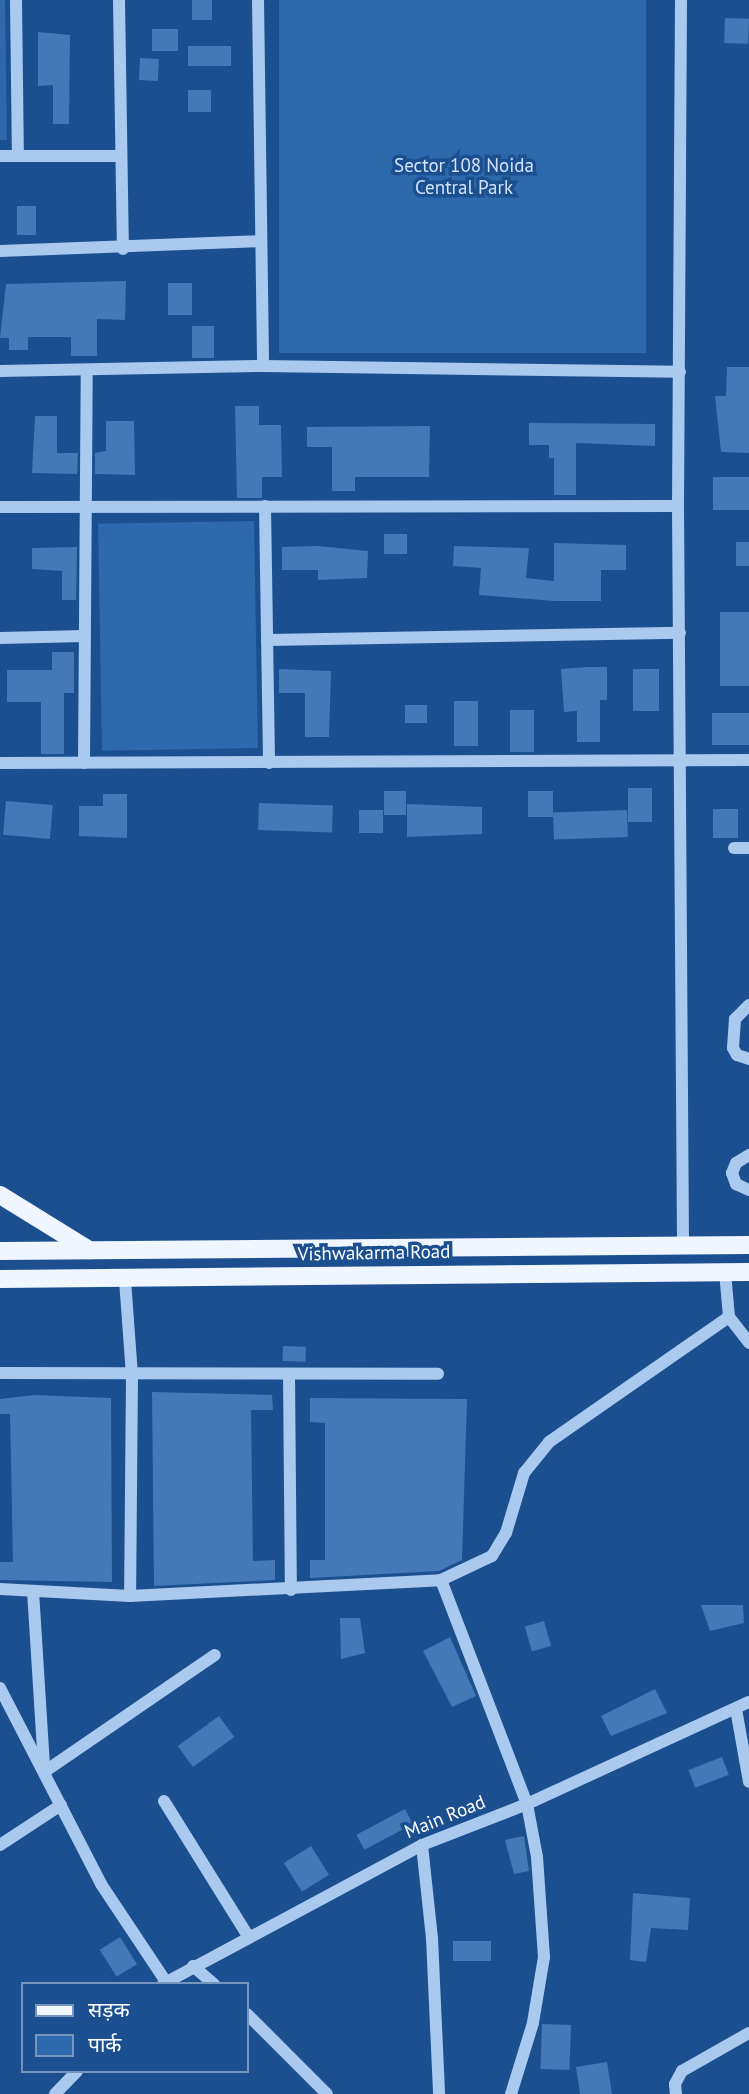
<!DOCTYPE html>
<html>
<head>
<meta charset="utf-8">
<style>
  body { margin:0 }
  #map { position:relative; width:749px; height:2094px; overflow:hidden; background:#1b4f8f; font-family:"PT Sans","Noto Sans Devanagari",sans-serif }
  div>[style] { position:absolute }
  .green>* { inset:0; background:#2e69ad; transform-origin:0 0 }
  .building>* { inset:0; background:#4478b7; transform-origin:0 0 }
  .minor>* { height:12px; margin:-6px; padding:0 6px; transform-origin:6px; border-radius:6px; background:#a9c9ee }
  .major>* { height:18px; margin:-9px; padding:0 9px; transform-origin:9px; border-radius:9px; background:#f0f6ff }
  span { translate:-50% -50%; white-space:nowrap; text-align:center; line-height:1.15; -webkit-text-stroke:7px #1b4f8f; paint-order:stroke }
  .park-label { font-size:19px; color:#cfe3fa }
  .street-label { font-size:19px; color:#fff }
  .legend { position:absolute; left:21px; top:1982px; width:228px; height:91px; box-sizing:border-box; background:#1b4f8f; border:2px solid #7695bc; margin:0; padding:9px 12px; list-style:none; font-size:21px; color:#fff }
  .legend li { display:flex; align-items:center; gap:14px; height:35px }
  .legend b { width:35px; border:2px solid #7695bc }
</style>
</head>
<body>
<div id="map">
  <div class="green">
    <i style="clip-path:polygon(0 0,5px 0,7px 140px,0 140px)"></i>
    <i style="left:279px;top:0;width:367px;height:353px"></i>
    <i style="left:254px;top:521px;width:227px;height:156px;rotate:89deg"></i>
  </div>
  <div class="building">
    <i style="left:192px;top:0;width:20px;height:20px"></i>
    <i style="left:725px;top:18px;width:24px;height:25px;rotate:2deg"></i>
    <i style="left:152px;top:29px;width:26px;height:22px"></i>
    <i style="clip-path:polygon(38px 32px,70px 35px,69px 124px,53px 124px,53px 85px,38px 86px)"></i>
    <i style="left:188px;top:46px;width:43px;height:20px"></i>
    <i style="left:140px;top:58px;width:19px;height:22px;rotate:3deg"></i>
    <i style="left:188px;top:90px;width:23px;height:22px"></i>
    <i style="left:17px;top:206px;width:19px;height:29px"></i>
    <i style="clip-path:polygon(126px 281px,125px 320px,97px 319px,97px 356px,71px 356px,71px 337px,28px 337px,28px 350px,9px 350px,9px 338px,0 338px,6px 284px)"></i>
    <i style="left:168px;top:283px;width:24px;height:32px"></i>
    <i style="left:214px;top:326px;width:32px;height:22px;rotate:90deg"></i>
    <i style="clip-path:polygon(727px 367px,749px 367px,749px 453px,721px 452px,715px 396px,726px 396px)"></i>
    <i style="clip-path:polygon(235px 406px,259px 406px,259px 425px,281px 425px,282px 477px,262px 477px,262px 498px,237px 498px)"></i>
    <i style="clip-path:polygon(35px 416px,57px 416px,57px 453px,78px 453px,77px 474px,32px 473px)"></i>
    <i style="clip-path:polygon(106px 421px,134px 421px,135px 475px,95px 474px,95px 453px,106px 451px)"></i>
    <i style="clip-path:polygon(529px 423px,655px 424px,655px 446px,576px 443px,576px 495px,554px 495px,554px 458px,549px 458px,549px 445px,529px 445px)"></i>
    <i style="clip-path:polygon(430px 426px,429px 477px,355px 477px,355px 491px,332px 491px,332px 447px,307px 447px,307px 427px)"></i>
    <i style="left:749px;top:477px;width:33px;height:36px;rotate:90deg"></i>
    <i style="left:384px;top:534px;width:23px;height:20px"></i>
    <i style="left:736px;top:542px;width:13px;height:24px"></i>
    <i style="clip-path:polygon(554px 543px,626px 545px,626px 570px,601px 570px,601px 601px,554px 601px,479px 595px,481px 568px,453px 566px,454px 546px,529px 548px,526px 578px,554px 581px)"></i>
    <i style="clip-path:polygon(318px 546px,368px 551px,367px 578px,318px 580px,318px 570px,282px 570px,282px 547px)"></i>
    <i style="clip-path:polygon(77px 547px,76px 600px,62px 600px,62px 571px,32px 569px,32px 548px)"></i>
    <i style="left:720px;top:612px;width:29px;height:74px"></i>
    <i style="clip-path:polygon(52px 652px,74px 652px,74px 693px,64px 693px,64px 754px,41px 754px,41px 702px,7px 702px,7px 670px,52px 670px)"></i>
    <i style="clip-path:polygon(587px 667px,607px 667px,607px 700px,600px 700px,600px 742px,577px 742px,577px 711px,564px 712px,561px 669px)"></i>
    <i style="clip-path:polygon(279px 669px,331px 671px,329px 737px,305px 737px,305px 693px,279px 693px)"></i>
    <i style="left:633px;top:669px;width:26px;height:42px"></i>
    <i style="left:454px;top:701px;width:24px;height:45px"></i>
    <i style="left:405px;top:705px;width:22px;height:18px"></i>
    <i style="left:510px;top:710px;width:24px;height:42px"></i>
    <i style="left:712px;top:713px;width:37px;height:32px"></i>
    <i style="left:628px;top:788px;width:24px;height:34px"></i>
    <i style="left:384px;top:791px;width:22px;height:24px"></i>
    <i style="left:528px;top:791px;width:25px;height:26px"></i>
    <i style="clip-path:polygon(103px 794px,127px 794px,127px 838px,79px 836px,79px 806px,103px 806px)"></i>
    <i style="left:6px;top:801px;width:47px;height:34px;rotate:5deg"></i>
    <i style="left:259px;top:803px;width:74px;height:27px;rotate:2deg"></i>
    <i style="clip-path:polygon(407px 804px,482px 807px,482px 834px,407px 837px)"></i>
    <i style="left:713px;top:809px;width:25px;height:29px"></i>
    <i style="left:359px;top:810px;width:24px;height:23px"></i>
    <i style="left:627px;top:810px;width:27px;height:74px;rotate:88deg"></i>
    <i style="left:283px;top:1346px;width:23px;height:15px;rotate:2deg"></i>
    <i style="clip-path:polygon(152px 1392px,272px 1395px,273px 1410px,251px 1410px,253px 1561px,275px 1560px,275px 1580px,154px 1586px)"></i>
    <i style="clip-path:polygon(34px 1395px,111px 1398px,112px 1582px,0 1580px,0 1562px,13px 1562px,10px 1414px,0 1414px,0 1399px)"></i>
    <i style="clip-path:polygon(310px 1398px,467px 1399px,462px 1560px,439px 1571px,310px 1578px,310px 1560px,325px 1560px,325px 1423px,310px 1422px)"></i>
    <i style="clip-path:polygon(701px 1605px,743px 1605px,744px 1623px,710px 1631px)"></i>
    <i style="clip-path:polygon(340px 1618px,360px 1618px,365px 1653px,341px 1659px)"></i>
    <i style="left:544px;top:1621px;width:26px;height:20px;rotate:74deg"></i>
    <i style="clip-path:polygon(450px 1637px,476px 1696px,452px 1707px,423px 1651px)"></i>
    <i style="clip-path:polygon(655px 1689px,667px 1713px,611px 1736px,601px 1716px)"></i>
    <i style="left:219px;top:1716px;width:26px;height:51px;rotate:54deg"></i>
    <i style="left:722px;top:1757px;width:19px;height:36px;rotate:69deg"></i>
    <i style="left:405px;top:1809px;width:17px;height:55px;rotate:62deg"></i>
    <i style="clip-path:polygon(524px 1836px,529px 1871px,514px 1874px,505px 1840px)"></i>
    <i style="left:311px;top:1846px;width:34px;height:32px;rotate:58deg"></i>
    <i style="clip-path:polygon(633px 1893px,690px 1898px,688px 1930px,651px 1928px,646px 1962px,630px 1960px)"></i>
    <i style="left:120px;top:1937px;width:32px;height:24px;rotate:58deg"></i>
    <i style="left:453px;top:1941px;width:38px;height:20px"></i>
    <i style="left:542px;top:2024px;width:29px;height:45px;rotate:2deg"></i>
    <i style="clip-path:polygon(607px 2062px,612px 2094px,580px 2094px,576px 2067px)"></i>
  </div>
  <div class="minor">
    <i style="left:16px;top:0;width:156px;rotate:89.3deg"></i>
    <i style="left:119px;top:0;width:249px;rotate:89.1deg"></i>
    <i style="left:258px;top:0;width:366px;rotate:89.2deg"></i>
    <i style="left:681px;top:0;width:506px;rotate:90.34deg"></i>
    <i style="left:678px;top:506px;width:739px;rotate:89.61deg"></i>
    <i style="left:0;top:156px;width:121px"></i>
    <i style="left:0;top:251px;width:259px;rotate:-2.2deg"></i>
    <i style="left:0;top:371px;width:263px;rotate:-1.1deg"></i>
    <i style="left:263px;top:366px;width:417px;rotate:0.8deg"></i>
    <i style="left:265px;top:506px;width:257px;rotate:89.1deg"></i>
    <i style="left:0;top:507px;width:678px;rotate:-0.08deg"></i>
    <i style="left:0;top:638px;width:85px;rotate:-1.3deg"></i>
    <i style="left:267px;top:640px;width:413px;rotate:-1deg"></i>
    <i style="left:0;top:763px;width:749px;rotate:-0.23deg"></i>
    <i style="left:84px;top:763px;width:393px;rotate:-89.6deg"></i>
    <i style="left:734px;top:848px;width:15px"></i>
    <i style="left:749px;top:1005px;width:20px;rotate:135deg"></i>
    <i style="left:735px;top:1019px;width:29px;rotate:94deg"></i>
    <i style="left:733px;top:1048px;width:8px;rotate:60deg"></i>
    <i style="left:737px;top:1055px;width:13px;rotate:18deg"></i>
    <i style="left:749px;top:1155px;width:15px;rotate:148deg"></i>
    <i style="left:736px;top:1163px;width:11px;rotate:112deg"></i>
    <i style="left:732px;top:1173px;width:12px;rotate:70deg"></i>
    <i style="left:736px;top:1184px;width:14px;rotate:25deg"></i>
    <i style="left:725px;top:1272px;width:45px;rotate:84.9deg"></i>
    <i style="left:729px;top:1317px;width:33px;rotate:52deg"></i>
    <i style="left:125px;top:1280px;width:95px;rotate:85.8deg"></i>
    <i style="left:132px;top:1375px;width:221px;rotate:90.5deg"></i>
    <i style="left:0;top:1373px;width:438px;rotate:0.1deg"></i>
    <i style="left:289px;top:1374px;width:216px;rotate:89.5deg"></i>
    <i style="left:441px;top:1580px;width:56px;rotate:-25.2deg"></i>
    <i style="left:492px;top:1556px;width:27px;rotate:-59deg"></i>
    <i style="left:506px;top:1533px;width:63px;rotate:-73.3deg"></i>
    <i style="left:524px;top:1473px;width:40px;rotate:-51deg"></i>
    <i style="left:549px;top:1442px;width:219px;rotate:-34.8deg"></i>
    <i style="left:0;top:1589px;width:130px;rotate:3.1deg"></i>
    <i style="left:130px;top:1596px;width:311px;rotate:-2.9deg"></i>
    <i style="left:441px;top:1580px;width:240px;rotate:69deg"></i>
    <i style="left:527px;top:1804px;width:54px;rotate:79.3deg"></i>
    <i style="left:537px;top:1857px;width:100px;rotate:86deg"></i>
    <i style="left:544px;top:1957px;width:67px;rotate:99.5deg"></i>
    <i style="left:533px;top:2023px;width:74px;rotate:107.2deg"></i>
    <i style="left:33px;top:1591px;width:177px;rotate:86.4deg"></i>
    <i style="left:0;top:1688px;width:220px;rotate:62.7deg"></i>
    <i style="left:101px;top:1884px;width:118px;rotate:56.4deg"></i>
    <i style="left:736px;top:1709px;width:74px;rotate:79.9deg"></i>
    <i style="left:44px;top:1772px;width:207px;rotate:-34.4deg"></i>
    <i style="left:164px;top:1801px;width:159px;rotate:58.1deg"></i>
    <i style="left:0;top:1845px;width:73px;rotate:-33.3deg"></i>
    <i style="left:422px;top:1845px;width:94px;rotate:83.9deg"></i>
    <i style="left:432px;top:1938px;width:156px;rotate:87.4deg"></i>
    <i style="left:193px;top:1966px;width:28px;rotate:41deg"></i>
    <i style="left:163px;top:1984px;width:294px;rotate:-28.2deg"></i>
    <i style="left:422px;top:1845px;width:113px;rotate:-21.3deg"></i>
    <i style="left:527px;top:1804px;width:244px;rotate:-24.7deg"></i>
    <i style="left:247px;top:2014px;width:113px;rotate:45deg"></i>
    <i style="left:55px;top:2094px;width:32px;rotate:-46deg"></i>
    <i style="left:676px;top:2094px;width:10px;rotate:-96deg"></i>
    <i style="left:675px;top:2084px;width:15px;rotate:-62deg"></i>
    <i style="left:682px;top:2071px;width:77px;rotate:-29.6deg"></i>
  </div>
  <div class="major">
    <i style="left:0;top:1195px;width:105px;rotate:31.7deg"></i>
    <i style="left:0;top:1251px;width:749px;rotate:-0.46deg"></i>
    <i style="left:0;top:1279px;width:749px;rotate:-0.54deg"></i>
  </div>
  <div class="park-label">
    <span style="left:464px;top:177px">Sector 108 Noida<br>Central Park</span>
  </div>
  <div class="street-label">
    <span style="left:374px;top:1253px;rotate:-1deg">Vishwakarma Road</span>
    <span style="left:445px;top:1817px;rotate:-22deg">Main Road</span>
  </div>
  <ul class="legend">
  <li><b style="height:9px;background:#f0f6ff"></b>सड़क</li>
  <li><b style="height:19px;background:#2e69ad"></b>पार्क</li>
  </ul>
</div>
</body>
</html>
